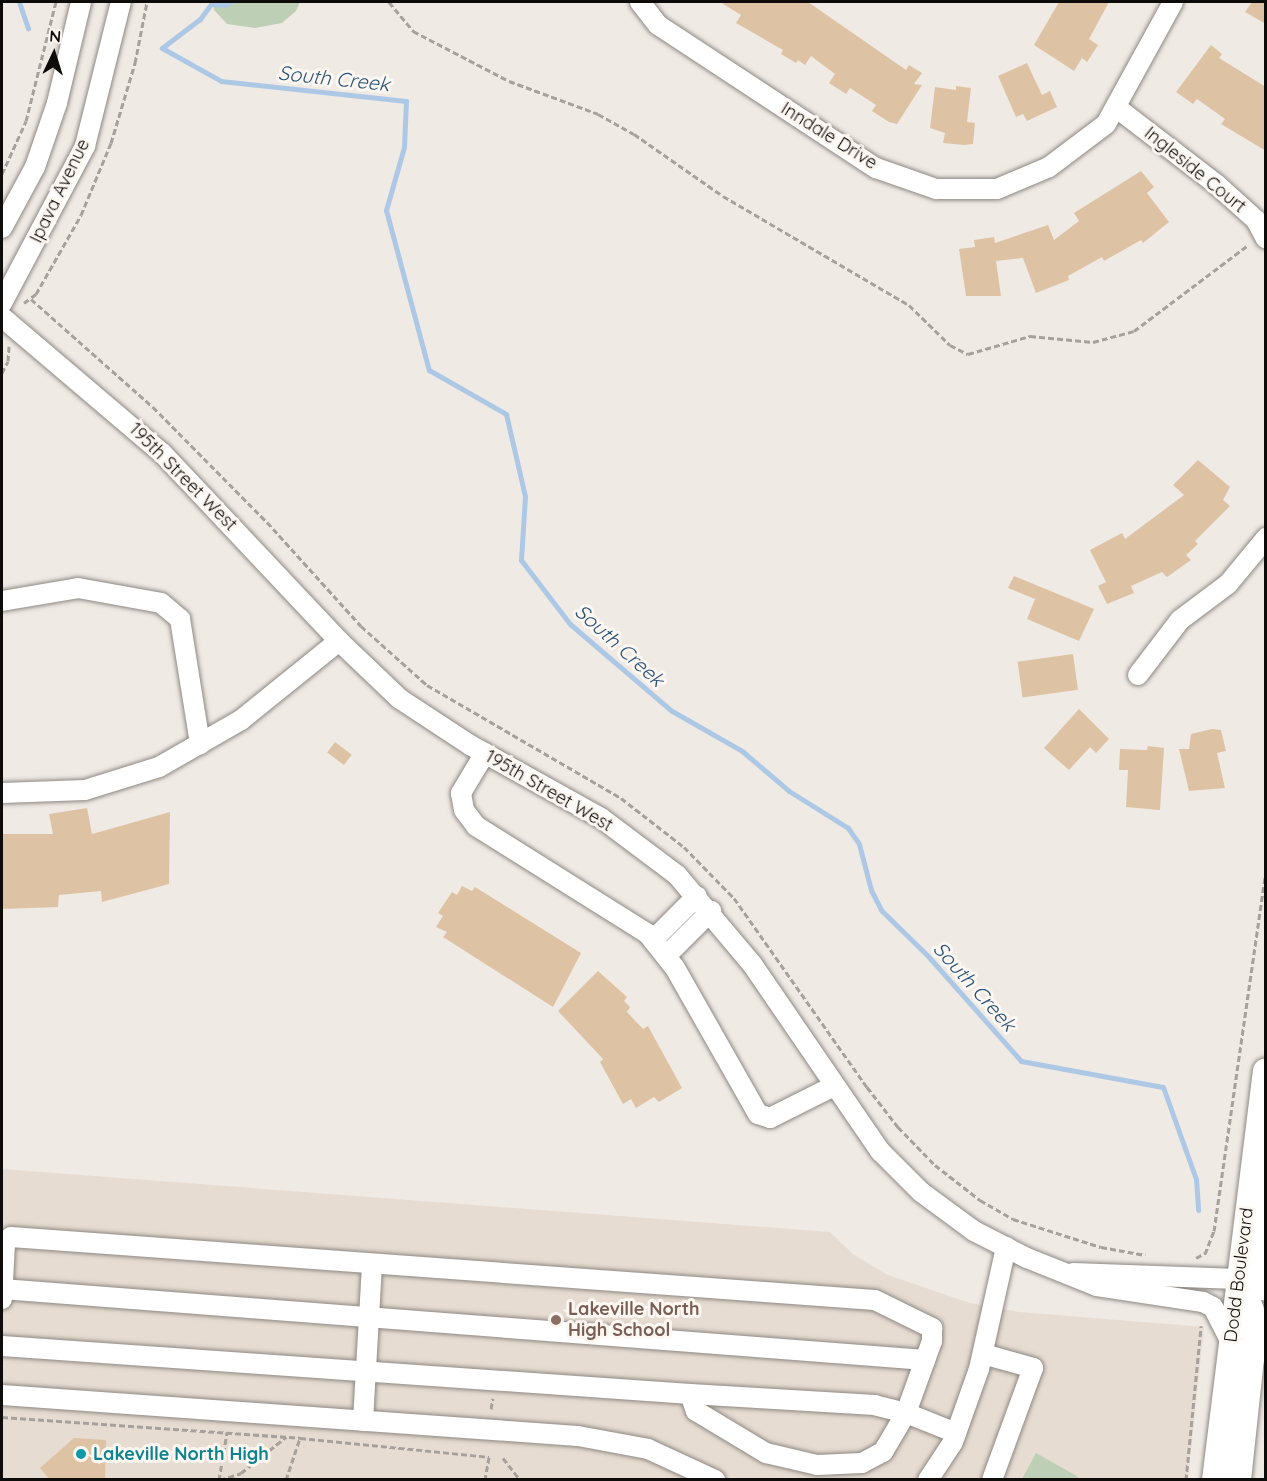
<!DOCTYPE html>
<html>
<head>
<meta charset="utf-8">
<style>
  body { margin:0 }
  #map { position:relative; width:1267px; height:1481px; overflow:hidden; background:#f0eae5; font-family:Quicksand,sans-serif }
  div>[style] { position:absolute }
  .built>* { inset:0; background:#e7dcd1 }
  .green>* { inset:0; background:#bdcfb5 }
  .stream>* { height:5px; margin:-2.5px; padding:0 2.5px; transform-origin:2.5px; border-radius:2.5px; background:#adc8e5 }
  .building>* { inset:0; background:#ddc3a4; transform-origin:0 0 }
  .path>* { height:3px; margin-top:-1.5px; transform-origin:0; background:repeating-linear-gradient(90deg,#a6a19d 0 6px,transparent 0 9px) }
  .roads { filter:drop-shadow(0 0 2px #8d8883) drop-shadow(0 0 2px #8d8883) }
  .minor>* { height:20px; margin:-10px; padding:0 10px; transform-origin:10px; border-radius:10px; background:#fff }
  .major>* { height:26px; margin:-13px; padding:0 13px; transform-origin:13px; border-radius:13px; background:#fff }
  .dots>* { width:16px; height:16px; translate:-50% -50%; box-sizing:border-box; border:3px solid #fdf7f2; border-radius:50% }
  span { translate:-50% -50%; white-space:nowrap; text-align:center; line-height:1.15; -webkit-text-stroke:6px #fdf7f2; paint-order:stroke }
  .street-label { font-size:18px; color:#0e0c0a }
  .education-label { font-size:18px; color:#785e54; font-weight:700 }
  .left { translate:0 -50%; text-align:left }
  .culture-label { font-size:18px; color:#0d838f; font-weight:700 }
  .water-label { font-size:20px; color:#295179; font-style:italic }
  .frame { position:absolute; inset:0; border:3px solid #0e0c0a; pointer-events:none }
  .north { position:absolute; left:24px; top:24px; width:60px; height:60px; -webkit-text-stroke:4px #fdf7f2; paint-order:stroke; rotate:4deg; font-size:16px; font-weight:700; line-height:24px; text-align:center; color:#0e0c0a }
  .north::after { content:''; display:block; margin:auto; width:21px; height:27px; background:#0e0c0a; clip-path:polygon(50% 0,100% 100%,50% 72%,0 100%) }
</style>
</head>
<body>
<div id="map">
  <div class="built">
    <i style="clip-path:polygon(2px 1169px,830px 1232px,854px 1255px,888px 1275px,970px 1303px,1019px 1312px,1204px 1327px,1188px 1479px,2px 1479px)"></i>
  </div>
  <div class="green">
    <i style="clip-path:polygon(213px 2px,300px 2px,296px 11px,282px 23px,255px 28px,227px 24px,214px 10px)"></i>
    <i style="clip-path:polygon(1036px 1453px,1075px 1475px,1080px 1479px,1022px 1479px)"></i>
  </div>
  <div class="stream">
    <i style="left:19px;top:2px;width:28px;rotate:71deg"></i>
    <i style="left:230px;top:2px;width:6px;rotate:149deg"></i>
    <i style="left:225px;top:5px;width:14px;rotate:-176deg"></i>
    <i style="left:211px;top:4px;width:19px;rotate:126deg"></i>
    <i style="left:200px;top:19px;width:48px;rotate:142.7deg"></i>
    <i style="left:162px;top:48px;width:68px;rotate:29.2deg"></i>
    <i style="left:221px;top:81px;width:186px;rotate:6.2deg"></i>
    <i style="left:406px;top:101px;width:46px;rotate:92.5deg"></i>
    <i style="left:404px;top:147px;width:66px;rotate:105.9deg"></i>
    <i style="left:386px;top:210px;width:166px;rotate:75deg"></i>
    <i style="left:429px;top:370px;width:89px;rotate:29.7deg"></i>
    <i style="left:506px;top:414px;width:84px;rotate:77deg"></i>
    <i style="left:525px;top:496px;width:64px;rotate:93.6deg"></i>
    <i style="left:521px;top:560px;width:81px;rotate:52.6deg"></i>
    <i style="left:570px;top:624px;width:134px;rotate:40.5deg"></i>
    <i style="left:672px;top:711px;width:81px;rotate:29.7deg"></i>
    <i style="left:742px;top:751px;width:62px;rotate:40.4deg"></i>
    <i style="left:789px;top:791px;width:70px;rotate:32.1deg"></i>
    <i style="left:848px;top:828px;width:19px;rotate:55deg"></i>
    <i style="left:859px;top:844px;width:48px;rotate:75.4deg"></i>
    <i style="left:871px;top:890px;width:22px;rotate:63deg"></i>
    <i style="left:881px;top:910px;width:64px;rotate:44.4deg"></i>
    <i style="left:927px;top:955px;width:142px;rotate:48.4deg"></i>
    <i style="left:1021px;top:1061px;width:144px;rotate:10.4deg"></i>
    <i style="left:1163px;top:1087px;width:98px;rotate:70.3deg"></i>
    <i style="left:1196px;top:1179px;width:31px;rotate:86deg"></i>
  </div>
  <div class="building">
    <i style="clip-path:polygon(720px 2px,808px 2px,906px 70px,909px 65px,922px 73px,914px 84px,922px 85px,897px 124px,889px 122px,872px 111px,876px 105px,850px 88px,846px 94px,829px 83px,835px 74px,811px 56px,805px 65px,798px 60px,796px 63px,781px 54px,783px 50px,736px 23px,741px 15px)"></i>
    <i style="clip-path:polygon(1059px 2px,1109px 2px,1089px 39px,1098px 45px,1087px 62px,1082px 58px,1074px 71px,1034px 45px)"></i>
    <i style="clip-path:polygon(1252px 2px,1266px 2px,1266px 24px,1245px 12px)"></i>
    <i style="clip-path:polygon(1211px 45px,1222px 54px,1219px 58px,1266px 87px,1266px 151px,1221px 124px,1225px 119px,1197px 99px,1193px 104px,1176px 92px)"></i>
    <i style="clip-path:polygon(1027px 63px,1042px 95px,1050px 91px,1057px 107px,1027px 121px,1023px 114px,1016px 117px,998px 76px)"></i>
    <i style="clip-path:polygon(956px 86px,971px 88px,967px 122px,975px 123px,973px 144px,964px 145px,943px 143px,945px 133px,930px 128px,935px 87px,956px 90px)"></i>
    <i style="clip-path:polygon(1141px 171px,1154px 187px,1147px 193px,1169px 222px,1143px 243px,1141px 240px,1104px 261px,1102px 257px,1068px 276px,1069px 280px,1036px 293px,1023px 258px,996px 261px,1001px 296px,966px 296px,959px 249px,975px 247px,974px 240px,994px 237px,995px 243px,1048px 225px,1054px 240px,1079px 221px,1074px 213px)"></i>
    <i style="clip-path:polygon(1198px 460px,1230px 487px,1223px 500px,1230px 506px,1195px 541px,1198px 544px,1186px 555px,1191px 560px,1167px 577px,1162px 572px,1131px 586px,1134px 593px,1107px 604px,1098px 586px,1106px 582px,1090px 550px,1122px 533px,1125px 539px,1184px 495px,1173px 485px)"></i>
    <i style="clip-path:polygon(1014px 576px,1094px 609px,1079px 641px,1027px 619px,1035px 599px,1008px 588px)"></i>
    <i style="left:1073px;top:654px;width:36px;height:56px;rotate:82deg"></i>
    <i style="clip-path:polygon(1079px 709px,1109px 739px,1096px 753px,1090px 747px,1069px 770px,1044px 748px)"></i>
    <i style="clip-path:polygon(1212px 729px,1221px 730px,1226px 751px,1217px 753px,1225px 788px,1189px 791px,1179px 749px,1189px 749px,1191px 734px)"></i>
    <i style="left:335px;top:742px;width:21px;height:13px;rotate:37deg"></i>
    <i style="clip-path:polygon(1148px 746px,1164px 748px,1160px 810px,1126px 807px,1128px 770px,1119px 770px,1120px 749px,1147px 750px)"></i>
    <i style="clip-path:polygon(87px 808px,92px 834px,170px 812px,169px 884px,102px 902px,101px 891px,59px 895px,58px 907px,2px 909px,2px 834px,53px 834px,49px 814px)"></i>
    <i style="clip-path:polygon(462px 886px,472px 891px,475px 887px,581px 953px,553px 1007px,443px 937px,447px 932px,436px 927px,443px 916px,438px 913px,452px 892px,457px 895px)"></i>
    <i style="clip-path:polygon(598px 971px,627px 997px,624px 1001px,630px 1007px,627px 1012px,643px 1029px,648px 1026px,682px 1088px,659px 1102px,654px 1097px,636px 1108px,631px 1099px,623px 1104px,600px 1062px,603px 1059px,558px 1011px)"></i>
    <i style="clip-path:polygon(74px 1438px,106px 1440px,105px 1479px,49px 1479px,40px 1468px)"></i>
  </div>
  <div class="path">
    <i style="left:389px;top:2px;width:38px;rotate:50deg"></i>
    <i style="left:413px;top:31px;width:108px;rotate:27.5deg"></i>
    <i style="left:509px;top:81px;width:95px;rotate:20.3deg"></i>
    <i style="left:598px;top:114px;width:41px;rotate:29.1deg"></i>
    <i style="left:634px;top:134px;width:108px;rotate:34.9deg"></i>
    <i style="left:723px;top:196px;width:216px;rotate:30.4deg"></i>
    <i style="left:909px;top:305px;width:57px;rotate:44.3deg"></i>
    <i style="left:950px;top:345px;width:20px;rotate:27deg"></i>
    <i style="left:968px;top:354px;width:65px;rotate:-16.2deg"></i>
    <i style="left:1030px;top:336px;width:63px;rotate:5.4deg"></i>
    <i style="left:1093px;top:342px;width:42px;rotate:-15deg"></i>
    <i style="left:1134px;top:331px;width:143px;rotate:-37deg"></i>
    <i style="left:2px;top:174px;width:58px;rotate:-65.6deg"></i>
    <i style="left:26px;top:121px;width:123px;rotate:-75.9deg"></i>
    <i style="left:31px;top:299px;width:163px;rotate:41.5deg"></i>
    <i style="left:153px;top:407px;width:162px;rotate:45.3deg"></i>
    <i style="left:267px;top:522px;width:140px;rotate:47.9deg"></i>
    <i style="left:361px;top:626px;width:89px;rotate:41.8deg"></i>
    <i style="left:427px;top:685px;width:225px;rotate:30.2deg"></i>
    <i style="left:621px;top:798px;width:80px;rotate:37.9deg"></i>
    <i style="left:684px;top:847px;width:71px;rotate:45.6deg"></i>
    <i style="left:734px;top:898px;width:231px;rotate:54.9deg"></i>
    <i style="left:867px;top:1087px;width:51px;rotate:52.2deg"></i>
    <i style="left:898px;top:1127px;width:53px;rotate:45.8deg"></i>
    <i style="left:935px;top:1165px;width:57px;rotate:37.9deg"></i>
    <i style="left:980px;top:1200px;width:38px;rotate:30deg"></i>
    <i style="left:1013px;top:1219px;width:92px;rotate:17.7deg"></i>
    <i style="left:1101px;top:1247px;width:45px;rotate:10.3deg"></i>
    <i style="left:24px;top:303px;width:15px;rotate:-37deg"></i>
    <i style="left:36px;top:294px;width:91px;rotate:-60.3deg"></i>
    <i style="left:81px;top:215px;width:78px;rotate:-67.4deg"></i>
    <i style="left:111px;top:143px;width:84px;rotate:-73.3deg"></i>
    <i style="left:135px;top:63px;width:62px;rotate:-78.9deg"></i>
    <i style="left:2px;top:373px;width:13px;rotate:-63deg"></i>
    <i style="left:8px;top:361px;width:15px;rotate:-86deg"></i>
    <i style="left:1205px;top:1254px;width:25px;rotate:-69deg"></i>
    <i style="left:1214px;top:1231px;width:364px;rotate:-81.8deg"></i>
    <i style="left:1196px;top:1258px;width:10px;rotate:-29deg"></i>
    <i style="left:491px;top:1409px;width:11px;rotate:-80deg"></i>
    <i style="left:2px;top:1417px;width:299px;rotate:4deg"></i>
    <i style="left:300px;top:1438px;width:190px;rotate:5.7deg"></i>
    <i style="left:489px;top:1457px;width:23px;rotate:100deg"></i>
    <i style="left:503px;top:1458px;width:28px;rotate:52deg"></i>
    <i style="left:219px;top:1480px;width:49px;rotate:-80.5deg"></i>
    <i style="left:220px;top:1480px;width:22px;rotate:-18deg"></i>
    <i style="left:241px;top:1473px;width:58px;rotate:-38.7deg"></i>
    <i style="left:286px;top:1480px;width:44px;rotate:-71.6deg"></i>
    <i style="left:1186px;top:1480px;width:155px;rotate:-84.4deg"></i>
  </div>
  <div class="roads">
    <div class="minor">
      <i style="left:640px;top:2px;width:29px;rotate:52deg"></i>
      <i style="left:658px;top:25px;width:261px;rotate:33.3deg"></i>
      <i style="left:876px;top:168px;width:64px;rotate:19.3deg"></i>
      <i style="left:936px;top:189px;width:61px"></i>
      <i style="left:997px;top:189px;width:56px;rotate:-22.9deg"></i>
      <i style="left:1049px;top:167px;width:71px;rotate:-37deg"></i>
      <i style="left:1106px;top:124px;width:139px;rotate:-61.2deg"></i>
      <i style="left:1117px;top:108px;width:125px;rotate:37.5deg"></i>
      <i style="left:1216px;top:184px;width:54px;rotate:42deg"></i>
      <i style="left:1256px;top:220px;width:21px;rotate:62deg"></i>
      <i style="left:2px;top:228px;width:69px;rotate:-61.6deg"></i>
      <i style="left:35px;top:167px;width:68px;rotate:-71deg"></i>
      <i style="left:57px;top:103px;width:104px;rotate:-76.6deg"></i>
      <i style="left:2px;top:303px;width:178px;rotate:-62.1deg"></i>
      <i style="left:85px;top:146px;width:148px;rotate:-76deg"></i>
      <i style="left:2px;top:317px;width:210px;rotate:40.4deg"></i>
      <i style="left:162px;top:453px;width:258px;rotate:46.7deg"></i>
      <i style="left:339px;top:641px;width:84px;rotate:43.6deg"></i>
      <i style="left:400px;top:699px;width:84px;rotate:33.3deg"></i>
      <i style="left:470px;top:745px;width:150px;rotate:29.1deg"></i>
      <i style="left:601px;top:818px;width:95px;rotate:36.9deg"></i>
      <i style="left:677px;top:875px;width:116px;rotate:49.9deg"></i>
      <i style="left:752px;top:964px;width:227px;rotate:55.6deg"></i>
      <i style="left:880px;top:1151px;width:58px;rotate:45deg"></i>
      <i style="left:921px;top:1192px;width:66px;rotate:36.3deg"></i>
      <i style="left:974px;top:1231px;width:59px;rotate:27deg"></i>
      <i style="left:1027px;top:1258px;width:75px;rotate:21.8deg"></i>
      <i style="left:1097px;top:1286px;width:107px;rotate:8.6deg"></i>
      <i style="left:1203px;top:1302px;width:11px;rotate:27deg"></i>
      <i style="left:1213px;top:1307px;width:39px;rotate:63deg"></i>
      <i style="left:2px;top:601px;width:77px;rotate:-9.7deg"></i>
      <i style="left:78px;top:588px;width:84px;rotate:10.2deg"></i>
      <i style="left:161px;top:603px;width:25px;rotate:40deg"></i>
      <i style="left:180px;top:619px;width:127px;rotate:80.9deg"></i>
      <i style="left:1138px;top:675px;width:69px;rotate:-52.6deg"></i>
      <i style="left:1180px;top:620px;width:60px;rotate:-36.9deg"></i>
      <i style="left:1228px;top:584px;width:60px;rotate:-50.4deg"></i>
      <i style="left:485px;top:753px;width:47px;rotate:121deg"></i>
      <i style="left:461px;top:793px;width:17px;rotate:80deg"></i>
      <i style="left:464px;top:810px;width:20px;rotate:53deg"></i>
      <i style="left:476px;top:826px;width:203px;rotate:32.1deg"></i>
      <i style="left:648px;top:934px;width:43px;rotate:51.5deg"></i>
      <i style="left:675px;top:968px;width:168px;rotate:60.4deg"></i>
      <i style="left:758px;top:1114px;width:13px;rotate:18deg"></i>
      <i style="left:770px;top:1118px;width:72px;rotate:-26.6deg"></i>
      <i style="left:2px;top:793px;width:83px;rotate:-2.1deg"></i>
      <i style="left:85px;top:790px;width:77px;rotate:-17.3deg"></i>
      <i style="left:159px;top:767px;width:95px;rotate:-29.8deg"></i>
      <i style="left:241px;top:720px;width:126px;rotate:-38.9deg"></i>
      <i style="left:653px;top:940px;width:62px;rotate:-45deg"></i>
      <i style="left:666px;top:956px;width:64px;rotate:-45deg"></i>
      <i style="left:1073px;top:1273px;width:165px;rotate:2.1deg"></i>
      <i style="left:2px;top:1289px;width:926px;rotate:4.4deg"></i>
      <i style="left:2px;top:1299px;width:56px;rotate:-86.9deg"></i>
      <i style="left:5px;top:1243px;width:8px;rotate:-45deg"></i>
      <i style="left:11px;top:1237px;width:866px;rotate:4.17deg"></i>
      <i style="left:875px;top:1300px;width:64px;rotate:26.2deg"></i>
      <i style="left:932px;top:1328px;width:13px;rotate:90deg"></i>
      <i style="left:932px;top:1341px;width:77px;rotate:109.9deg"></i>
      <i style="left:906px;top:1413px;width:54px;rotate:21.8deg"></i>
      <i style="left:2px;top:1346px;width:690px;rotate:3.99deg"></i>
      <i style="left:690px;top:1394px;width:18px;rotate:71deg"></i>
      <i style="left:696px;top:1411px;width:82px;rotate:31deg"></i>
      <i style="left:766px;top:1453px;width:52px;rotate:13.2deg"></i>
      <i style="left:817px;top:1465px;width:45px;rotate:-2.5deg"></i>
      <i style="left:862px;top:1463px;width:24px;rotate:-28deg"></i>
      <i style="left:883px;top:1452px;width:45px;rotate:-59.5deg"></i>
      <i style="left:906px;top:1413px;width:32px;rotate:-166deg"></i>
      <i style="left:875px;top:1405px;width:185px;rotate:-176.6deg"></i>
      <i style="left:983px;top:1354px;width:52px;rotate:15.6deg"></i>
      <i style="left:1033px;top:1368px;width:119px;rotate:110.1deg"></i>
      <i style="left:2px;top:1395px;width:577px;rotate:4.07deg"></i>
      <i style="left:578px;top:1436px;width:71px;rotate:10.5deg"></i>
      <i style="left:648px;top:1449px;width:74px;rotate:24.8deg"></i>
      <i style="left:363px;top:1421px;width:157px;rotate:-86.7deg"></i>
      <i style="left:928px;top:1480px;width:45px;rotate:-56.7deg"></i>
      <i style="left:953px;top:1442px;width:77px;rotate:-70.4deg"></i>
      <i style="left:979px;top:1369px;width:125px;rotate:-77.5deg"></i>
    </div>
    <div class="major">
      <i style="left:1265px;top:1199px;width:37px;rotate:95deg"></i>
      <i style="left:1262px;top:1236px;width:52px;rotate:85.6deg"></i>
      <i style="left:1215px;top:1480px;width:412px;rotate:-82.9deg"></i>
      <i style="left:1238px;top:1480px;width:122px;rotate:-83.9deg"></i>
      <i style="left:1251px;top:1359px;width:48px;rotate:-90deg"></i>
      <i style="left:1251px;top:1311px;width:25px;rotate:-108deg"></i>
    </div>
  </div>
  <div class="dots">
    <i style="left:556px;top:1320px;background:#8d6e63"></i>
    <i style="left:81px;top:1454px;background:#0f9aa8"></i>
  </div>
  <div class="street-label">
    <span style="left:829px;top:136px;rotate:32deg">Inndale Drive</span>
    <span style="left:1195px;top:170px;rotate:39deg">Ingleside Court</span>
    <span style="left:60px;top:191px;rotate:-64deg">Ipava Avenue</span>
    <span style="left:183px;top:477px;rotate:45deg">195th Street West</span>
    <span style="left:549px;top:791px;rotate:30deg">195th Street West</span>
    <span style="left:1239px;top:1275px;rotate:-83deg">Dodd Boulevard</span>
  </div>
  <div class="education-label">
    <span class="left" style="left:568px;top:1320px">Lakeville North<br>High School</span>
  </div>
  <div class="culture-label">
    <span class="left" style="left:93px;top:1454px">Lakeville North High</span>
  </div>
  <div class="water-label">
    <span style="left:334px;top:78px;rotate:6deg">South Creek</span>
    <span style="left:620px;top:645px;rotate:42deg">South Creek</span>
    <span style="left:975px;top:986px;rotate:48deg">South Creek</span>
  </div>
  <div class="frame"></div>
  <div class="north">N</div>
</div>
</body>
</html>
